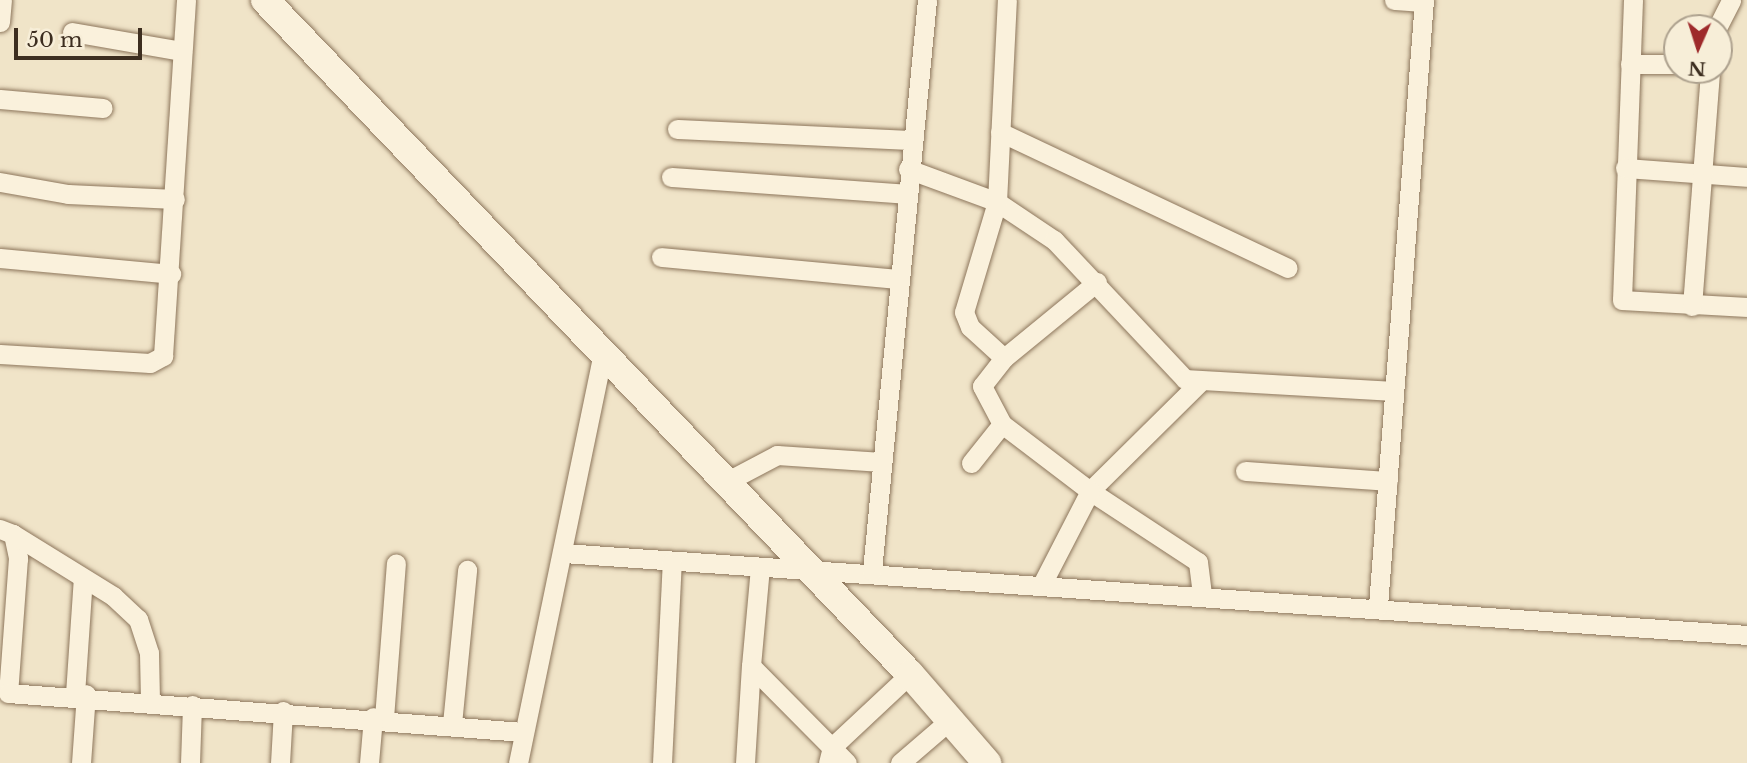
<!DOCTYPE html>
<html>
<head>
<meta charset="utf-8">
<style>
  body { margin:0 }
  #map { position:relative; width:1747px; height:763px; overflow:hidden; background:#f0e4c8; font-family:"Libre Baskerville",serif }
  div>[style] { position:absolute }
  .roads { filter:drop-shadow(0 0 2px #8d765c) drop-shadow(0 0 2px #8d765c) }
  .street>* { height:19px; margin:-9.5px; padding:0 9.5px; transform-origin:9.5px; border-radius:9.5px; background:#faf1dc }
  .secondary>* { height:28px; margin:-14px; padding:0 14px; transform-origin:14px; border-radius:14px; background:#faf1dc }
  span { translate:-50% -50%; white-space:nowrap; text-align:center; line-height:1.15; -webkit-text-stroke:7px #f7eed8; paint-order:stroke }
  .north { position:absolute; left:1663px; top:14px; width:70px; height:70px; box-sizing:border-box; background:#f7eed8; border:2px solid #ada18e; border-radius:50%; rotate:183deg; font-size:19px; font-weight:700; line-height:28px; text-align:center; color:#3d2e20 }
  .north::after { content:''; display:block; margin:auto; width:24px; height:32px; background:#9e2a2b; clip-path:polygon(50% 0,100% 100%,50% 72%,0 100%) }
  .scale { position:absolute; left:14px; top:28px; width:128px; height:32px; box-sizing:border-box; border:4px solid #3d2e20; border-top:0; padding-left:9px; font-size:21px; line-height:24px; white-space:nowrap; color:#3d2e20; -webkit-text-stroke:5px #f7eed8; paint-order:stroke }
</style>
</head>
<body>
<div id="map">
  <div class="roads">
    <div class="street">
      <i style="left:1394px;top:0;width:30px;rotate:4deg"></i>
      <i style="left:1633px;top:0;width:300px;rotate:92.1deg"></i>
      <i style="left:1622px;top:300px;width:125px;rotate:3.2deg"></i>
      <i style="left:0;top:22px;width:22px;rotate:-85deg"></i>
      <i style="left:1717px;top:28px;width:31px;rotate:-63deg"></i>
      <i style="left:72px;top:32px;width:112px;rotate:9.8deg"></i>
      <i style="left:1630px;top:64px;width:47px"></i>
      <i style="left:0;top:99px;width:103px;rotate:5deg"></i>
      <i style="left:677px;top:129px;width:234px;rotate:2.7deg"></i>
      <i style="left:1000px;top:132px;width:318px;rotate:25.3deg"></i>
      <i style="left:1625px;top:168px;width:122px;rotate:4.2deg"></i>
      <i style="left:908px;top:169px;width:95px;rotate:20.3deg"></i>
      <i style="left:997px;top:202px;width:69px;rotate:33.7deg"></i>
      <i style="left:1054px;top:240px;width:191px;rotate:46.7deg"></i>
      <i style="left:1185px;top:379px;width:209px;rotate:3.3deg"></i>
      <i style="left:671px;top:177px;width:236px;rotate:4.1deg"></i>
      <i style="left:0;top:182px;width:69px;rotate:10deg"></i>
      <i style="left:68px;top:194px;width:107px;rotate:2.7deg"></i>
      <i style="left:661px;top:257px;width:239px;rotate:5.3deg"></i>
      <i style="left:0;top:258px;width:172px;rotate:5.3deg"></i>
      <i style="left:1692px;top:306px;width:237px;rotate:-85.6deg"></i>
      <i style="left:0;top:354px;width:150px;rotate:3.4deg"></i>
      <i style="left:150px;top:363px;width:15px;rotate:-28deg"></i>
      <i style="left:163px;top:356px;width:357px;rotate:-86.3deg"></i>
      <i style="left:1004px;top:358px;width:46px;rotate:-137.6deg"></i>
      <i style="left:970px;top:327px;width:16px;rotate:-112deg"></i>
      <i style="left:964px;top:312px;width:115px;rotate:-73.3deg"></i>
      <i style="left:997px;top:202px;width:202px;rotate:-87.2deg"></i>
      <i style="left:1199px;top:383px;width:153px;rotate:135.3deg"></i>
      <i style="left:1090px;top:491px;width:129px;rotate:33.3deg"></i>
      <i style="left:1198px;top:562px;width:31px;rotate:83deg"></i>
      <i style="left:971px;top:463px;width:50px;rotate:-51.5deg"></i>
      <i style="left:1245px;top:471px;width:143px;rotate:4deg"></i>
      <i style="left:724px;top:483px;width:60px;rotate:-27.8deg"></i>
      <i style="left:777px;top:455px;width:105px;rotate:3.8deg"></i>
      <i style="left:0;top:529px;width:14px;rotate:21deg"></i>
      <i style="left:13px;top:534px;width:25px;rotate:78deg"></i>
      <i style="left:18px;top:558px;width:135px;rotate:94.2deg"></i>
      <i style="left:8px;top:693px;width:516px;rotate:4.33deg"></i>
      <i style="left:13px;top:534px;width:118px;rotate:31.8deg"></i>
      <i style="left:113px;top:596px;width:34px;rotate:43deg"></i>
      <i style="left:138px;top:619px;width:36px;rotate:72deg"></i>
      <i style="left:149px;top:653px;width:47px;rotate:88.8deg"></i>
      <i style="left:563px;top:553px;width:1187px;rotate:3.96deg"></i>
      <i style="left:760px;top:567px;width:99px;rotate:95.2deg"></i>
      <i style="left:751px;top:666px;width:136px;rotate:45.3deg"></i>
      <i style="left:872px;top:571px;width:574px;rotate:-84.5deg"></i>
      <i style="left:1041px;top:586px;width:107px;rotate:-62.7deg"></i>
      <i style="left:1090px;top:491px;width:111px;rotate:-142.7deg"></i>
      <i style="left:1002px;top:424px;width:43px;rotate:-117.8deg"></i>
      <i style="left:982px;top:386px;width:36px;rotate:-52deg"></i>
      <i style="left:1004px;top:358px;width:120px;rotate:-39.3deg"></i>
      <i style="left:1378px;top:606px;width:608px;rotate:-85.66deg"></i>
      <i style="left:75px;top:694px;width:116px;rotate:-86.1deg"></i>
      <i style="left:384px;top:718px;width:155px;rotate:-85.6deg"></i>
      <i style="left:452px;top:724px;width:155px;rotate:-84.4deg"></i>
      <i style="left:81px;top:763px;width:69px;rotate:-85.9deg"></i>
      <i style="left:190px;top:763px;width:58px;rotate:-88deg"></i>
      <i style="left:280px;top:763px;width:52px;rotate:-86.7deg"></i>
      <i style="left:369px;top:763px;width:46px;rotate:-85deg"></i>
      <i style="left:518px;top:763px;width:414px;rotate:-78.3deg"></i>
      <i style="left:662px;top:763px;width:201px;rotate:-87.2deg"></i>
      <i style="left:745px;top:763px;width:97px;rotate:-86.5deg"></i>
      <i style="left:828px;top:763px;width:16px;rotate:-76deg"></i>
      <i style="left:832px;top:747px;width:107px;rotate:-43.1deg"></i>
      <i style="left:900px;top:763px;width:66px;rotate:-40.7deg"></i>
    </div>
    <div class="secondary">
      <i style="left:265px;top:0;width:933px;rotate:46.26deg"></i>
      <i style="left:910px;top:674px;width:118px;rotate:49.1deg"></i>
    </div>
  </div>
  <div class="north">N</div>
  <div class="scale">50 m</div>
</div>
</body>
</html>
